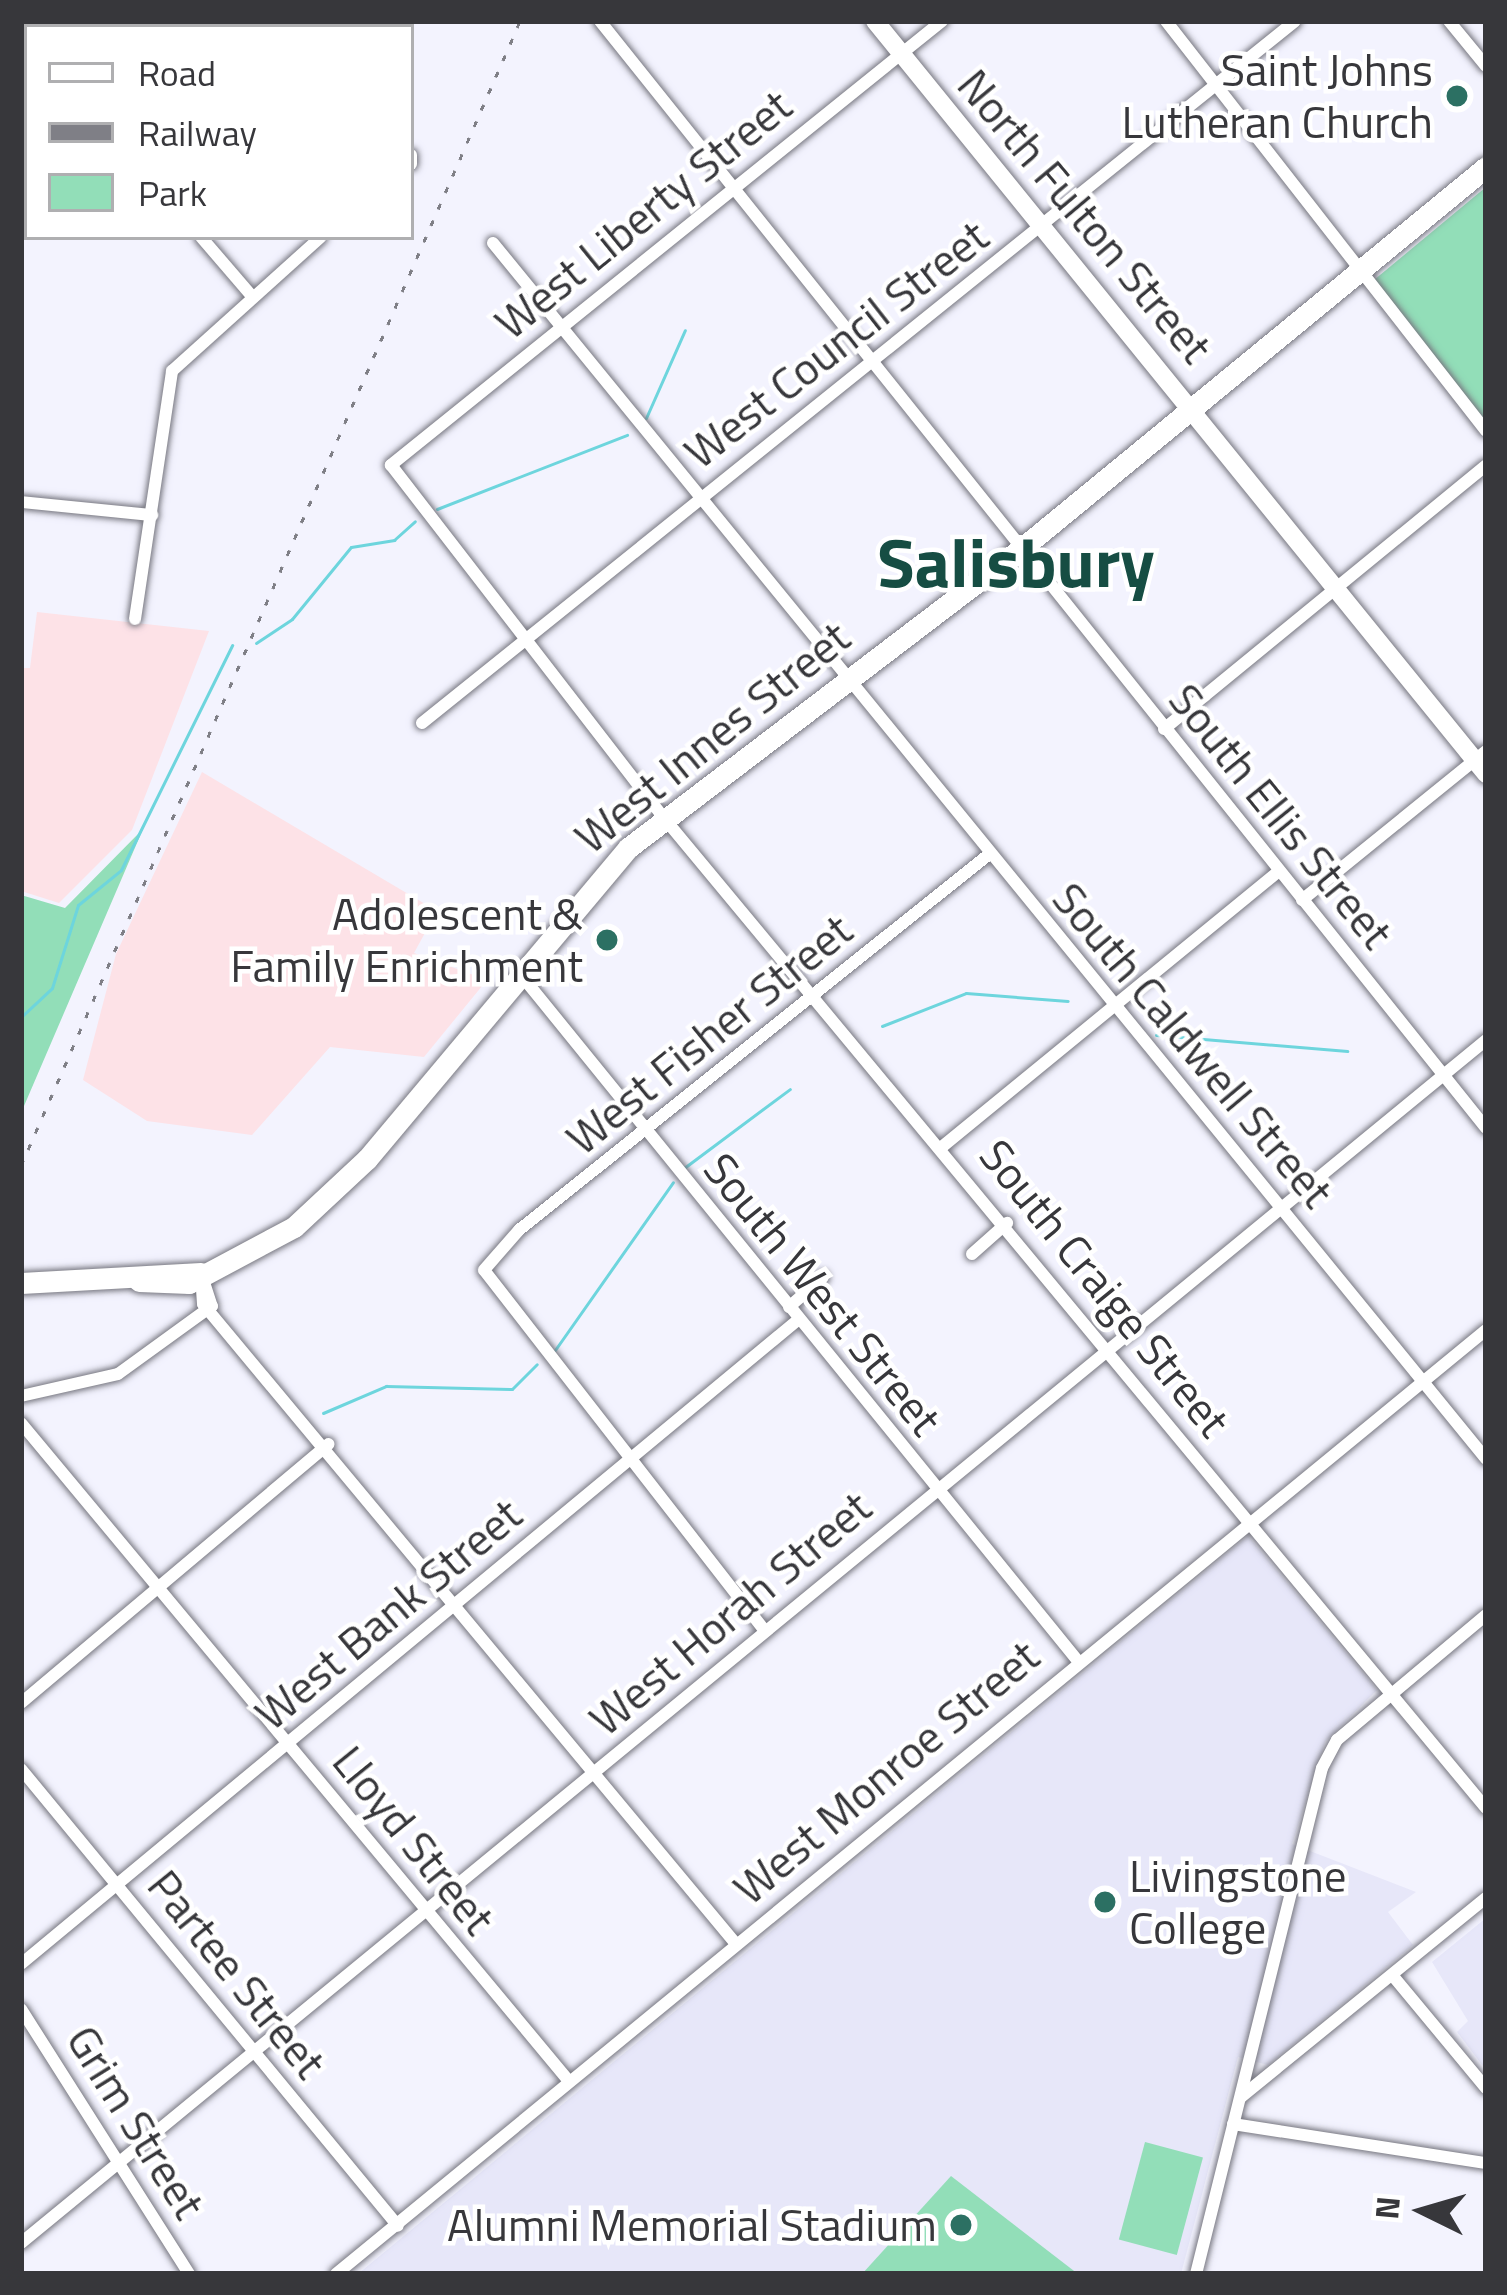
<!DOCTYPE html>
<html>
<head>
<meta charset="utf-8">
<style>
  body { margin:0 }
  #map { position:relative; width:1507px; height:2295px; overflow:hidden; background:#f3f3fe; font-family:"Titillium Web",sans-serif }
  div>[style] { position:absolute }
  .built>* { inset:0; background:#e7e7f9 }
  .industrial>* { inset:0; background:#fde2e7 }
  .green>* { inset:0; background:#92deb8; transform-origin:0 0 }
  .stream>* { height:3px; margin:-1.5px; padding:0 1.5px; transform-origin:1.5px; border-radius:1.5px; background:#6dd5dd }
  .roads { filter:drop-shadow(0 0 3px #777780) drop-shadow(0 0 3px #777780) }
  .street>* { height:12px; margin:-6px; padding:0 6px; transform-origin:6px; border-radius:6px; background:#fff }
  .secondary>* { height:18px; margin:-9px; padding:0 9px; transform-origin:9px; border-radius:9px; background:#fff }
  .primary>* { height:21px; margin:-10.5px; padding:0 10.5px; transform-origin:10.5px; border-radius:10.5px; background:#fff }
  .rail>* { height:3px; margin-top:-1.5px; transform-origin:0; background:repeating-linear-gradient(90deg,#7f7f86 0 6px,transparent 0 18px) }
  .dots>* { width:33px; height:33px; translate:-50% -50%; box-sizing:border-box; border:6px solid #fff; border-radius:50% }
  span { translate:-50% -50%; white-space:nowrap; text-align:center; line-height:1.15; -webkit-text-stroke:9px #fff; paint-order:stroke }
  .poi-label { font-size:45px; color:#37373b }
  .right { translate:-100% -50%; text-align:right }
  .left { translate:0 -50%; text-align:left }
  .street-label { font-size:45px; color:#37373b }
  .town-label { font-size:69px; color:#164d43; font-weight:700 }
  .frame { position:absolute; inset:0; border:24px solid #37373b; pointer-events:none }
  .legend { position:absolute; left:24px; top:24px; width:390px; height:216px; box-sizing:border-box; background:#fff; border:3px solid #afafb1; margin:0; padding:15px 21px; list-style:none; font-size:36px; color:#37373b }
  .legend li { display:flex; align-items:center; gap:24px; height:60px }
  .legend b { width:60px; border:3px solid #afafb1 }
  .north { position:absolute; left:1363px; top:2151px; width:120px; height:120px; -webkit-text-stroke:9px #fff; paint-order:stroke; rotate:275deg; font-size:33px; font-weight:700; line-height:48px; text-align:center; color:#37373b }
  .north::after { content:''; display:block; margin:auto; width:42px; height:54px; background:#37373b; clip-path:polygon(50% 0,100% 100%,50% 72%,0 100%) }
</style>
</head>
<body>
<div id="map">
  <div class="built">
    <i style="clip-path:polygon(1248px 1536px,1377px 1690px,1325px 1742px,1292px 1844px,1416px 1892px,1388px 1912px,1413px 1945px,1268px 2065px,1238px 2057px,1181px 2274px,358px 2274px)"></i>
    <i style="clip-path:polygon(1486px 1918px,1486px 2070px,1457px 2032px,1468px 2021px,1432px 1962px)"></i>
  </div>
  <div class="industrial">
    <i style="clip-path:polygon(37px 612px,209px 631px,132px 830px,59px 903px,21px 891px,21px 668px,30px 668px)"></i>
    <i style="clip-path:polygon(202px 772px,437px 911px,414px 953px,487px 980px,424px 1057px,330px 1047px,252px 1135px,147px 1121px,83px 1080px,116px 954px)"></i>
  </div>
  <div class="green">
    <i style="clip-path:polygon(1486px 187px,1486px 425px,1374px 280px)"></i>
    <i style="clip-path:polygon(143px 829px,21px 1113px,21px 895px,65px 908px)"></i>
    <i style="left:1145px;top:2142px;width:60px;height:101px;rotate:15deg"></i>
    <i style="clip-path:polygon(951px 2176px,1078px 2274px,862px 2274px)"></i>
  </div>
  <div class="stream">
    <i style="left:646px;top:418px;width:96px;rotate:-66.1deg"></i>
    <i style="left:437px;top:509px;width:204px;rotate:-21.3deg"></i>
    <i style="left:256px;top:643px;width:43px;rotate:-33.7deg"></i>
    <i style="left:292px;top:619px;width:93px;rotate:-50.7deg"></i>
    <i style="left:351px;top:547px;width:44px;rotate:-9.2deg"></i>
    <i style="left:394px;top:540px;width:28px;rotate:-42deg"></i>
    <i style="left:21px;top:1017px;width:42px;rotate:-43.1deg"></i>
    <i style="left:52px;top:988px;width:87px;rotate:-72.6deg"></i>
    <i style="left:78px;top:905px;width:55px;rotate:-39.1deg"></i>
    <i style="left:121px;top:870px;width:251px;rotate:-63.7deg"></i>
    <i style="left:882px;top:1026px;width:90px;rotate:-21.4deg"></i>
    <i style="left:966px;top:993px;width:102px;rotate:4.5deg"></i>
    <i style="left:1156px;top:1035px;width:192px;rotate:4.8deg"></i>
    <i style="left:684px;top:1168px;width:132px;rotate:-36.7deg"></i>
    <i style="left:555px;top:1350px;width:205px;rotate:-54.9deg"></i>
    <i style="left:323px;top:1413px;width:69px;rotate:-23.2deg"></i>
    <i style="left:386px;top:1386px;width:126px;rotate:1.4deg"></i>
    <i style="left:512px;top:1389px;width:35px;rotate:-45deg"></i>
  </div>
  <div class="roads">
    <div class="street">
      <i style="left:302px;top:21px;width:8px;rotate:50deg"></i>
      <i style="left:600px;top:21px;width:1418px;rotate:51.33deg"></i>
      <i style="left:942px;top:21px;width:708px;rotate:141.14deg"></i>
      <i style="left:391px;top:465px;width:446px;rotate:52.3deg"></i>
      <i style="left:664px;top:818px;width:1287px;rotate:50.3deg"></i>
      <i style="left:1166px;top:21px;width:520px;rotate:52.03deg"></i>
      <i style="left:1449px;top:21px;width:58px;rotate:50.6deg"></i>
      <i style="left:21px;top:24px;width:9px;rotate:49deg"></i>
      <i style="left:226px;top:27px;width:9px;rotate:-41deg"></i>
      <i style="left:411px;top:155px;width:9px;rotate:90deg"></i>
      <i style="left:21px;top:200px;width:8px;rotate:-40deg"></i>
      <i style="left:201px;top:237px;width:75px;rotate:49.3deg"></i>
      <i style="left:493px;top:243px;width:1570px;rotate:50.76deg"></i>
      <i style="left:21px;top:502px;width:132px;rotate:5.7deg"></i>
      <i style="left:135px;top:619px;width:251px;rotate:-81.5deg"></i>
      <i style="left:172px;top:371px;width:200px;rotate:-42deg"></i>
      <i style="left:422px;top:723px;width:1120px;rotate:-38.8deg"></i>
      <i style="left:1164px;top:729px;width:416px;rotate:-39.3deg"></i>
      <i style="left:1302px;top:900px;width:237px;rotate:-39deg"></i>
      <i style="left:521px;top:975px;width:882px;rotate:50.93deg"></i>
      <i style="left:943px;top:1146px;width:434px;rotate:-39.3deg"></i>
      <i style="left:972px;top:1254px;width:47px;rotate:-41.5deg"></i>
      <i style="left:201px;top:1273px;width:35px;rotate:72deg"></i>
      <i style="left:201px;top:1275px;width:29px;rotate:86deg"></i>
      <i style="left:203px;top:1304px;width:833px;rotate:50.21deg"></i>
      <i style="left:789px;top:1307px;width:45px;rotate:-41.4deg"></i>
      <i style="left:21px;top:1396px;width:99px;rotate:-12.8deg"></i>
      <i style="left:118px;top:1374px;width:116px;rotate:-35.9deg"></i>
      <i style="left:21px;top:1423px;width:855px;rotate:50.22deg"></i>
      <i style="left:765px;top:1631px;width:457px;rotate:-127.9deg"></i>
      <i style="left:484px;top:1270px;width:53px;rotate:-48.8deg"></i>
      <i style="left:519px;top:1230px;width:600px;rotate:-38.64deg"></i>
      <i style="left:21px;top:1703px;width:402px;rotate:-40.1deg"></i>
      <i style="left:21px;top:1769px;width:592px;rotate:50.48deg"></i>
      <i style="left:21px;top:1964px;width:1011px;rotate:-39.66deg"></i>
      <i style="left:1393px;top:1976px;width:146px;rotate:50.3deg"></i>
      <i style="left:21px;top:2009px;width:314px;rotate:57.6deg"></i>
      <i style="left:1241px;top:2097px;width:316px;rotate:-39.1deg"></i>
      <i style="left:1233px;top:2124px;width:256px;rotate:8.8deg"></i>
      <i style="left:21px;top:2243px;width:1896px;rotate:-39.39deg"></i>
      <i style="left:336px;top:2274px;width:1488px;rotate:-39.38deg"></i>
      <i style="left:1196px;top:2274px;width:521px;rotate:-76.02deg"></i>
      <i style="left:1322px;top:1768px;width:32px;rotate:-62deg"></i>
      <i style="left:1337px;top:1740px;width:194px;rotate:-40deg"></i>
    </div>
    <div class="secondary">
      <i style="left:875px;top:21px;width:970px;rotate:50.94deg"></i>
    </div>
    <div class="primary">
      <i style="left:139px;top:1281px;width:50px;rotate:2.3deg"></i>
      <i style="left:189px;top:1283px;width:119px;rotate:-28.1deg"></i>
      <i style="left:294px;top:1227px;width:100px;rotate:-43deg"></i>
      <i style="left:367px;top:1159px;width:406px;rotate:-50deg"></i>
      <i style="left:628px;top:848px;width:495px;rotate:-37.3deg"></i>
      <i style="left:1022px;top:548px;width:600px;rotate:-39.39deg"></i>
      <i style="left:21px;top:1283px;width:180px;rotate:-3.2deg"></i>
    </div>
  </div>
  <div class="rail">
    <i style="left:21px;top:1166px;width:1249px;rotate:-66.45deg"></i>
  </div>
  <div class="dots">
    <i style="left:1457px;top:96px;background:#2c7063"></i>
    <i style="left:607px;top:940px;background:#2c7063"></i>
    <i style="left:1105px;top:1902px;background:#2c7063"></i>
    <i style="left:961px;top:2225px;background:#2c7063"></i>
  </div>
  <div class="poi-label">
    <span class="right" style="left:1433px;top:96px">Saint Johns<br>Lutheran Church</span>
    <span class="right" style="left:583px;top:940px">Adolescent &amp;<br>Family Enrichment</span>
    <span class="left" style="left:1129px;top:1902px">Livingstone<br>College</span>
    <span class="right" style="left:937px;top:2225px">Alumni Memorial Stadium</span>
  </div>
  <div class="street-label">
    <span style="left:643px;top:214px;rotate:-39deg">West Liberty Street</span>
    <span style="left:1085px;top:216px;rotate:50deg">North Fulton Street</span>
    <span style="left:836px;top:344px;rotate:-38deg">West Council Street</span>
    <span style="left:712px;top:737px;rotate:-39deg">West Innes Street</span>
    <span style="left:1281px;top:816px;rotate:51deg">South Ellis Street</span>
    <span style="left:709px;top:1034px;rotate:-39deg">West Fisher Street</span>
    <span style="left:1193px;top:1045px;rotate:50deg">South Caldwell Street</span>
    <span style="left:1105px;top:1288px;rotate:51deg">South Craige Street</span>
    <span style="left:823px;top:1294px;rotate:51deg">South West Street</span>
    <span style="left:730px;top:1613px;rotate:-40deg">West Horah Street</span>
    <span style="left:388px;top:1614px;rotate:-40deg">West Bank Street</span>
    <span style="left:886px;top:1772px;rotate:-40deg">West Monroe Street</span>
    <span style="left:414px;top:1840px;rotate:51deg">Lloyd Street</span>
    <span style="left:237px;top:1974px;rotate:51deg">Partee Street</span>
    <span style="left:136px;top:2122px;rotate:58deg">Grim Street</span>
  </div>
  <div class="town-label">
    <span style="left:1016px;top:562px">Salisbury</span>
  </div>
  <div class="frame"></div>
  <ul class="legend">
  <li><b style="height:15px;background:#fff"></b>Road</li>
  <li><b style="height:15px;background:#7f7f86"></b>Railway</li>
  <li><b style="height:33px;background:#92deb8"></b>Park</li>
  </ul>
  <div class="north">N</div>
</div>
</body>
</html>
